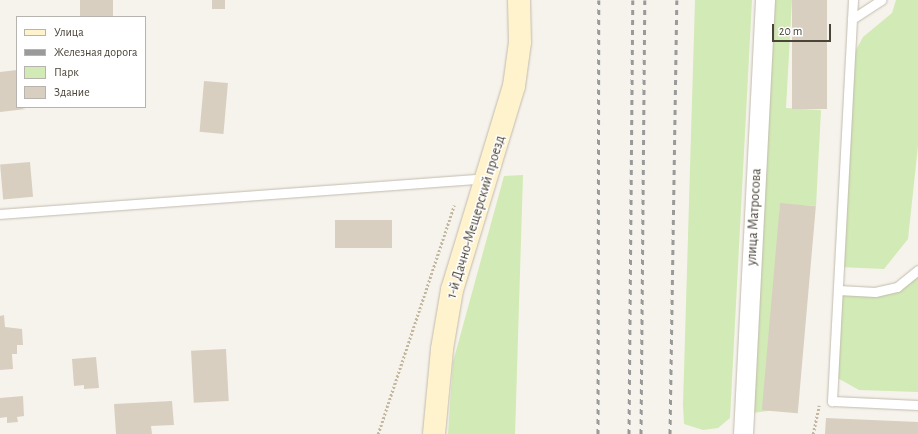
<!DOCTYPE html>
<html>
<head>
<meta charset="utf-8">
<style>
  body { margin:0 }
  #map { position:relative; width:918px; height:434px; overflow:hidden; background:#f6f3ec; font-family:"Alegreya Sans",sans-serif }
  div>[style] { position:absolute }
  .green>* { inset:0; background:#d2eab5 }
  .building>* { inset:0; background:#d8cfc1; transform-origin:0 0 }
  .path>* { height:2.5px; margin-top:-1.25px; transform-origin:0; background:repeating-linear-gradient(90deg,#c4b79f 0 2px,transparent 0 4px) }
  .roads { filter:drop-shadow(0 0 1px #c2bbae) drop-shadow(0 0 1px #c2bbae) }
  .lane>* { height:9px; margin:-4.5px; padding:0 4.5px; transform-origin:4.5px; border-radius:4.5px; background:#fff }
  .street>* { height:19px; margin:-9.5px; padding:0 9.5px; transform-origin:9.5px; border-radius:9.5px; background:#fff }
  .secondary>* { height:22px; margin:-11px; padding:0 11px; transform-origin:11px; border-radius:11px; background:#fff3cd }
  .rail>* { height:3px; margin-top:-1.5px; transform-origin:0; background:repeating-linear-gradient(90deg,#9a9a9a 0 5px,transparent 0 10px) }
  span { translate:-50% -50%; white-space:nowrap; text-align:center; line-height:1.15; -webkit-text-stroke:3px #fff; paint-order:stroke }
  .street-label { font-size:14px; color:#4b4439 }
  .legend { position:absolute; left:16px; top:16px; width:130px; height:92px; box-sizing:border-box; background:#fff; border:1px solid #b7b4b0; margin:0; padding:5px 7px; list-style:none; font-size:12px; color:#4b4439 }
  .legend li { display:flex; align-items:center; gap:8px; height:20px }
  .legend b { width:20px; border:1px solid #b7b4b0 }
  .scale { position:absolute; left:772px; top:24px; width:59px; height:18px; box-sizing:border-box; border:2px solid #4b4439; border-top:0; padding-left:5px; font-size:12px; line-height:14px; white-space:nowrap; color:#4b4439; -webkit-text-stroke:3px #fff; paint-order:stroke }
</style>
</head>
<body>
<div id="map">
  <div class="green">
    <i style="clip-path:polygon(695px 0,752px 0,730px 418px,718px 428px,703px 430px,684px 424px,683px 405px)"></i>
    <i style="clip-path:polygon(765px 0,792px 0,786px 108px,821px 110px,816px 206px,780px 204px,768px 411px,744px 414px)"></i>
    <i style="clip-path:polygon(896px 0,918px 0,918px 146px,908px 239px,884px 269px,839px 267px,850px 61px,863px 37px,892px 13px)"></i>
    <i style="clip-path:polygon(523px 175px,515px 434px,448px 434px,453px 362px,504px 176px)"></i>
    <i style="clip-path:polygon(918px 270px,918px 392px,859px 390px,834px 376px,838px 290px,897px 287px)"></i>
  </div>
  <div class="building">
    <i style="left:80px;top:0;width:33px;height:17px"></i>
    <i style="left:212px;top:0;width:13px;height:9px"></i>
    <i style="left:792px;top:0;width:35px;height:109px"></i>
    <i style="clip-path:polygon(17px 70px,17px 107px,26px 109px,0 112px,0 72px)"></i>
    <i style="left:204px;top:81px;width:24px;height:51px;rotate:5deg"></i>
    <i style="left:30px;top:162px;width:35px;height:30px;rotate:85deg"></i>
    <i style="left:780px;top:203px;width:36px;height:208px;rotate:5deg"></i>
    <i style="left:335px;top:220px;width:57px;height:28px"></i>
    <i style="clip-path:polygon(4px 315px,5px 327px,22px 329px,23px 345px,17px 345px,17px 354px,12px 354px,13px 369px,0 370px,0 316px)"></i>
    <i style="left:226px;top:349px;width:52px;height:35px;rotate:87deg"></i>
    <i style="clip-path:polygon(96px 357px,99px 388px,84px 389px,84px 385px,74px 386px,72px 359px)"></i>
    <i style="clip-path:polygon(23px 396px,24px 416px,17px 417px,18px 422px,7px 423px,7px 417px,0 418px,0 398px)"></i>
    <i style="clip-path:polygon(172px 401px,174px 425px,151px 426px,152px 434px,116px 434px,114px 404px)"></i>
    <i style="clip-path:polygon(826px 418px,918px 422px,918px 434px,825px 434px)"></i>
  </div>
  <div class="path">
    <i style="left:378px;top:434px;width:241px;rotate:-71.6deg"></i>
    <i style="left:813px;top:434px;width:29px;rotate:-78deg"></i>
  </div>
  <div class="roads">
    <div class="lane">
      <i style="left:853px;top:0;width:402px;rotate:93deg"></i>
      <i style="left:832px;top:401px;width:86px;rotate:2.7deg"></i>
      <i style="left:852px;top:19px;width:35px;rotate:-33deg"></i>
      <i style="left:0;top:214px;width:486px;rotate:-4.2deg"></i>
      <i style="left:838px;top:290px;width:37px;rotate:3deg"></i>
      <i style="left:875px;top:292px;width:23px;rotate:-13deg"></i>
      <i style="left:897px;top:287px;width:27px;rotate:-39deg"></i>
    </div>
    <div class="street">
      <i style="left:743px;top:434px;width:435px;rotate:-87.1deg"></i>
    </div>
    <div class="secondary">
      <i style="left:434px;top:434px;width:85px;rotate:-84.6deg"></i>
      <i style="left:442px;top:349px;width:60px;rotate:-80.4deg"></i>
      <i style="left:452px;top:290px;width:213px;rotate:-73.1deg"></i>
      <i style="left:514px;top:86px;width:44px;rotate:-82.2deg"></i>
      <i style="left:520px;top:42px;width:42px;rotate:-91.4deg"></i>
    </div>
  </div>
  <div class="rail">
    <i style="left:598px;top:434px;width:434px;rotate:-89.9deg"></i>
    <i style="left:629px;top:434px;width:434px;rotate:-89.5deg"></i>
    <i style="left:641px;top:434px;width:434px;rotate:-89.5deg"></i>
    <i style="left:670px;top:434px;width:434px;rotate:-89.1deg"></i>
  </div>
  <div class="street-label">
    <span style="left:476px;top:217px;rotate:-73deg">1-й Дачно-Мещерский проезд</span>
    <span style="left:754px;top:217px;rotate:-87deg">улица Матросова</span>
  </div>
  <ul class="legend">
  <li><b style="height:5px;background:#fff3cd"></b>Улица</li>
  <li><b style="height:5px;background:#9a9a9a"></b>Железная дорога</li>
  <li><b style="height:11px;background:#d2eab5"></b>Парк</li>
  <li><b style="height:11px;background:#d8cfc1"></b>Здание</li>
  </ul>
  <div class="scale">20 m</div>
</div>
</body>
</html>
